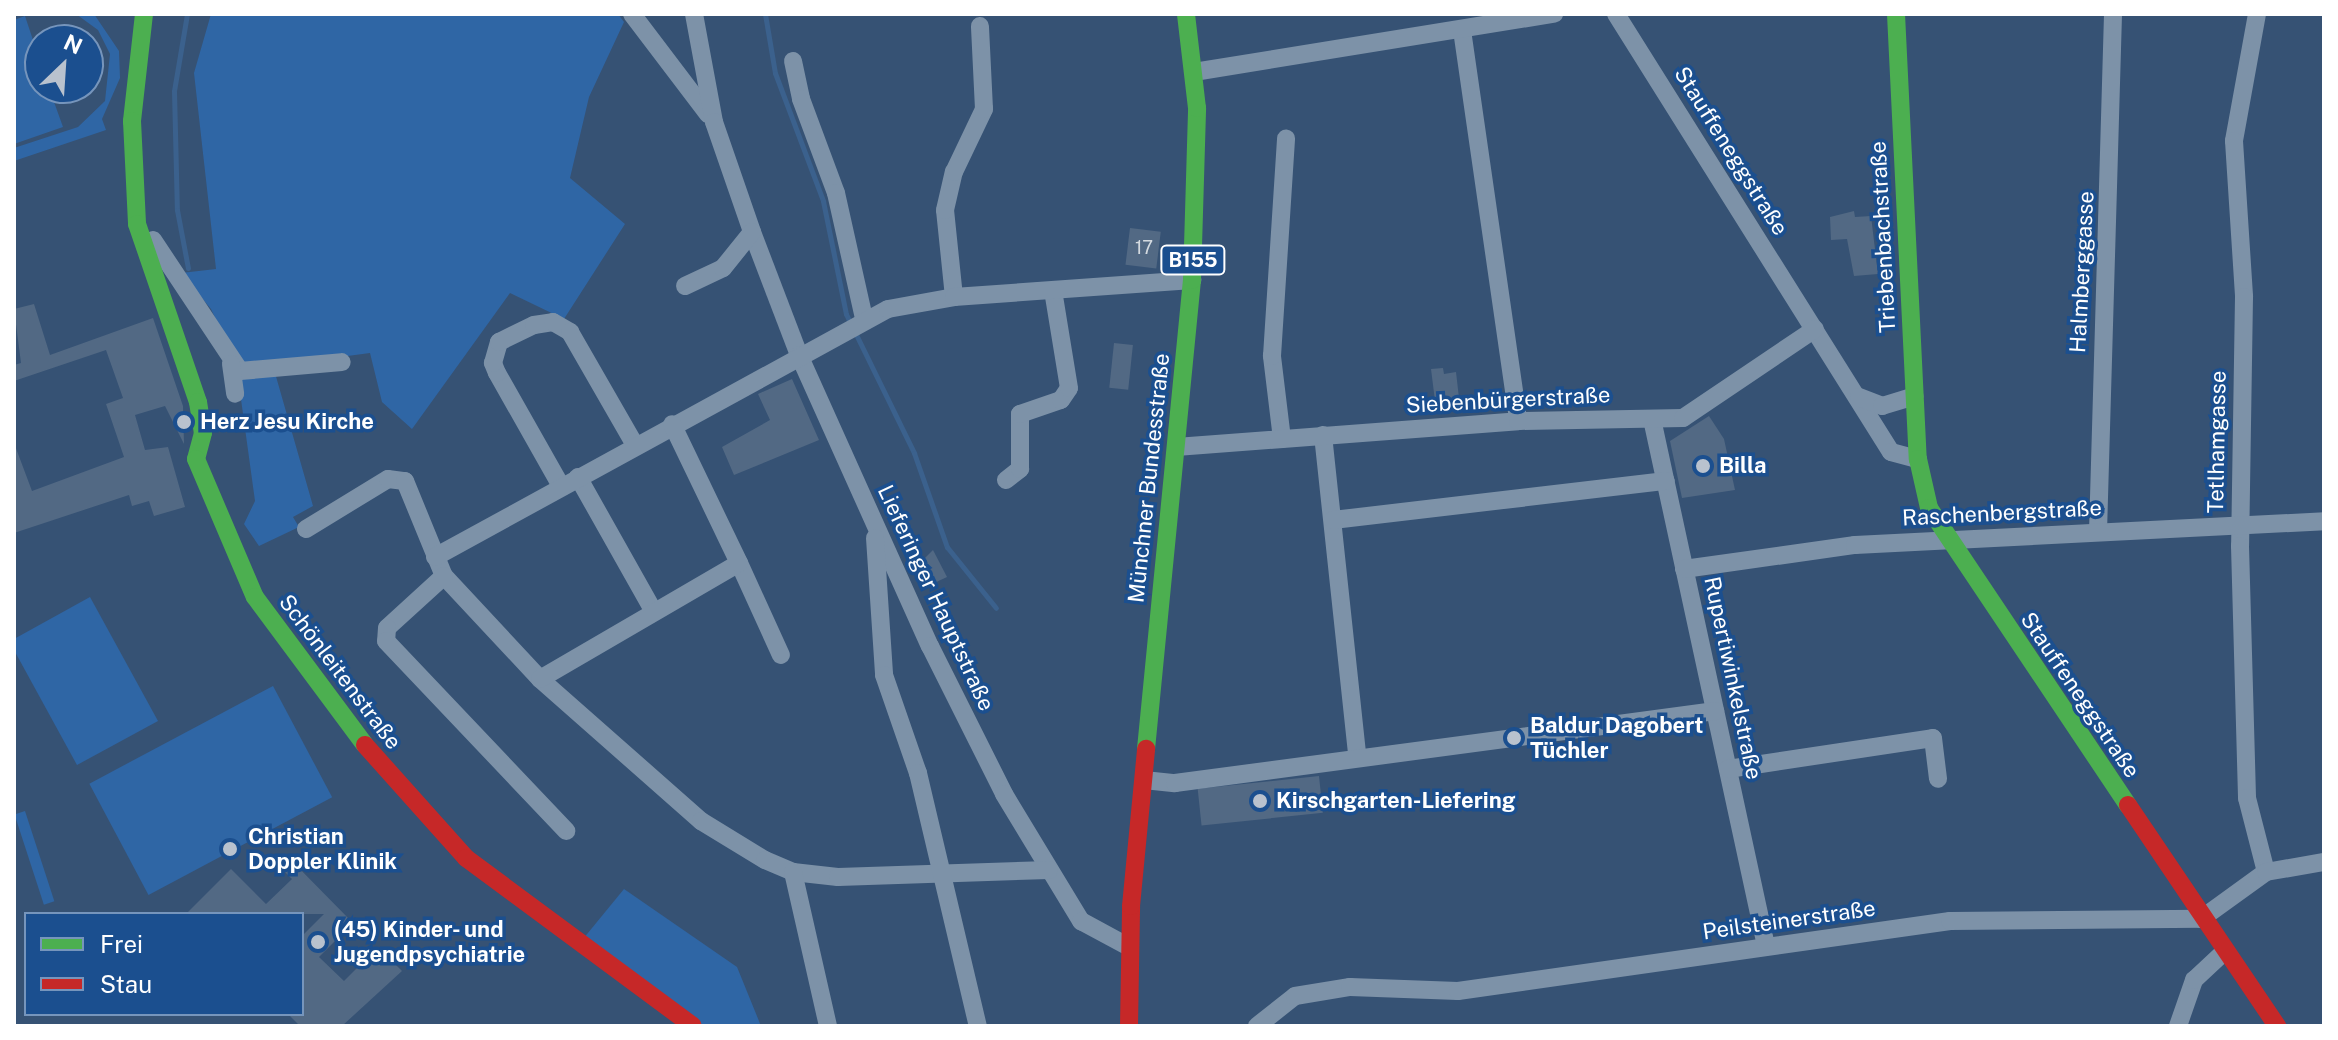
<!DOCTYPE html>
<html>
<head>
<meta charset="utf-8">
<style>
  body { margin:0 }
  #map { position:relative; width:2338px; height:1040px; overflow:hidden; background:#365274; font-family:"Public Sans",sans-serif }
  div>[style] { position:absolute }
  .green>* { inset:0; background:#2f66a5; transform-origin:0 0 }
  .stream>* { height:5px; margin:-2.5px; padding:0 2.5px; transform-origin:2.5px; border-radius:2.5px; background:#3b618d }
  .building>* { inset:0; background:#526984; transform-origin:0 0 }
  .street>* { height:18px; margin:-9px; padding:0 9px; transform-origin:9px; border-radius:9px; background:#7d92a8 }
  .fast>* { height:18px; margin:-9px; padding:0 9px; transform-origin:9px; border-radius:9px; background:#4caf50 }
  .jam>* { height:18px; margin:-9px; padding:0 9px; transform-origin:9px; border-radius:9px; background:#c62828 }
  .dots>* { width:22px; height:22px; translate:-50% -50%; box-sizing:border-box; border:4px solid #1b4f8f; border-radius:50% }
  span { translate:-50% -50%; white-space:nowrap; text-align:center; line-height:1.15; -webkit-text-stroke:7px #1b4f8f; paint-order:stroke }
  .number-label { font-size:18px; color:#d4dae0 }
  .number-label span { -webkit-text-stroke-width:0 }
  .shield-label span { padding:2px 6px; background:#1b4f8f; border:2px solid; border-radius:6px; -webkit-text-stroke-width:0 }
  .shield-label { font-size:20px; color:#fff; font-weight:700 }
  .street-label { font-size:22px; color:#fff }
  .poi-label { font-size:22px; color:#fff; font-weight:700 }
  .left { translate:0 -50%; text-align:left }
  .frame { position:absolute; inset:0; border:16px solid #fff; pointer-events:none }
  .legend { position:absolute; left:24px; top:912px; width:280px; height:104px; box-sizing:border-box; background:#1b4f8f; border:2px solid #7695bc; margin:0; padding:10px 14px; list-style:none; font-size:24px; color:#fff }
  .legend li { display:flex; align-items:center; gap:16px; height:40px }
  .legend b { width:40px; border:2px solid #7695bc }
  .north { position:absolute; left:24px; top:24px; width:80px; height:80px; box-sizing:border-box; background:#1b4f8f; border:2px solid #7695bc; border-radius:50%; rotate:25deg; font-size:22px; font-weight:700; line-height:32px; text-align:center; color:#fff }
  .north::after { content:''; display:block; margin:auto; width:28px; height:36px; background:#b9c2ce; clip-path:polygon(50% 0,100% 100%,50% 72%,0 100%) }
</style>
</head>
<body>
<div id="map">
  <div class="green">
    <i style="clip-path:polygon(76px 14px,94px 14px,119px 51px,120px 78px,102px 119px,106px 130px,14px 161px,14px 148px,78px 127px,105px 101px,110px 54px,98px 30px)"></i>
    <i style="clip-path:polygon(211px 14px,618px 14px,624px 22px,589px 97px,570px 178px,625px 224px,564px 319px,510px 293px,412px 429px,382px 402px,370px 353px,273px 366px,313px 506px,293px 517px,299px 527px,259px 546px,244px 524px,255px 501px,236px 363px,211px 309px,181px 273px,216px 269px,194px 73px)"></i>
    <i style="clip-path:polygon(25px 16px,40px 61px,40px 88px,49px 88px,63px 127px,14px 144px,14px 20px)"></i>
    <i style="clip-path:polygon(90px 597px,158px 721px,77px 765px,14px 650px,14px 639px)"></i>
    <i style="left:273px;top:686px;width:126px;height:208px;rotate:62deg"></i>
    <i style="left:25px;top:811px;width:95px;height:11px;rotate:72deg"></i>
    <i style="clip-path:polygon(624px 889px,737px 967px,761px 1026px,700px 1026px,583px 939px)"></i>
  </div>
  <div class="stream">
    <i style="left:187px;top:14px;width:78px;rotate:99.6deg"></i>
    <i style="left:174px;top:91px;width:119px;rotate:88.6deg"></i>
    <i style="left:177px;top:210px;width:59px;rotate:79.3deg"></i>
    <i style="left:765px;top:14px;width:60px;rotate:80.4deg"></i>
    <i style="left:775px;top:73px;width:137px;rotate:69.4deg"></i>
    <i style="left:823px;top:201px;width:115px;rotate:78.5deg"></i>
    <i style="left:846px;top:314px;width:155px;rotate:63.9deg"></i>
    <i style="left:914px;top:453px;width:100px;rotate:70.7deg"></i>
    <i style="left:947px;top:547px;width:78px;rotate:51.2deg"></i>
  </div>
  <div class="building">
    <i style="clip-path:polygon(1854px 211px,1855px 217px,1871px 216px,1878px 274px,1854px 276px,1847px 239px,1831px 240px,1830px 217px)"></i>
    <i style="left:1130px;top:228px;width:31px;height:37px;rotate:7deg"></i>
    <i style="clip-path:polygon(34px 304px,50px 355px,153px 318px,183px 406px,184px 444px,165px 406px,135px 415px,145px 450px,168px 447px,185px 507px,154px 516px,149px 501px,132px 506px,129px 495px,14px 533px,14px 443px,32px 491px,124px 457px,106px 404px,123px 398px,106px 350px,14px 381px,14px 365px,21px 363px,14px 309px)"></i>
    <i style="left:1114px;top:343px;width:19px;height:45px;rotate:6deg"></i>
    <i style="clip-path:polygon(1443px 368px,1444px 374px,1456px 372px,1459px 398px,1435px 401px,1431px 369px)"></i>
    <i style="clip-path:polygon(792px 379px,819px 440px,734px 475px,722px 447px,770px 420px,758px 394px)"></i>
    <i style="clip-path:polygon(1709px 416px,1724px 439px,1735px 490px,1682px 498px,1670px 441px)"></i>
    <i style="clip-path:polygon(933px 550px,947px 577px,930px 585px,918px 565px)"></i>
    <i style="left:1319px;top:776px;width:37px;height:122px;rotate:84deg"></i>
    <i style="clip-path:polygon(292px 861px,353px 923px,319px 957px,344px 981px,378px 947px,402px 971px,342px 1026px,300px 1026px,288px 1014px,302px 1014px,302px 936px,324px 914px,186px 914px,231px 869px,266px 904px,292px 879px,283px 870px)"></i>
  </div>
  <div class="street">
    <i style="left:632px;top:14px;width:126px;rotate:52.8deg"></i>
    <i style="left:694px;top:14px;width:110px;rotate:79.5deg"></i>
    <i style="left:714px;top:122px;width:116px;rotate:70.9deg"></i>
    <i style="left:752px;top:232px;width:132px;rotate:69.1deg"></i>
    <i style="left:799px;top:355px;width:319px;rotate:65.8deg"></i>
    <i style="left:930px;top:646px;width:165px;rotate:63.4deg"></i>
    <i style="left:1004px;top:794px;width:149px;rotate:58.8deg"></i>
    <i style="left:1081px;top:921px;width:55px;rotate:28.4deg"></i>
    <i style="left:1616px;top:14px;width:517px;rotate:57.88deg"></i>
    <i style="left:1891px;top:452px;width:28px;rotate:15deg"></i>
    <i style="left:2257px;top:14px;width:129px;rotate:100.3deg"></i>
    <i style="left:2234px;top:141px;width:156px;rotate:86.3deg"></i>
    <i style="left:2244px;top:297px;width:249px;rotate:90.9deg"></i>
    <i style="left:2240px;top:546px;width:252px;rotate:88.4deg"></i>
    <i style="left:2247px;top:798px;width:76px;rotate:75.6deg"></i>
    <i style="left:1462px;top:30px;width:395px;rotate:81.8deg"></i>
    <i style="left:793px;top:61px;width:39px;rotate:78deg"></i>
    <i style="left:801px;top:99px;width:100px;rotate:69.6deg"></i>
    <i style="left:836px;top:193px;width:128px;rotate:77.4deg"></i>
    <i style="left:1194px;top:72px;width:365px;rotate:-9.2deg"></i>
    <i style="left:153px;top:240px;width:157px;rotate:56.4deg"></i>
    <i style="left:240px;top:371px;width:102px;rotate:-5deg"></i>
    <i style="left:685px;top:286px;width:42px;rotate:-25.3deg"></i>
    <i style="left:723px;top:268px;width:46px;rotate:-51.1deg"></i>
    <i style="left:954px;top:297px;width:87px;rotate:-95.9deg"></i>
    <i style="left:945px;top:210px;width:39px;rotate:-77deg"></i>
    <i style="left:954px;top:172px;width:70px;rotate:-64.5deg"></i>
    <i style="left:984px;top:109px;width:83px;rotate:-92.8deg"></i>
    <i style="left:231px;top:364px;width:30px;rotate:82deg"></i>
    <i style="left:1859px;top:397px;width:25px;rotate:21deg"></i>
    <i style="left:1882px;top:406px;width:34px;rotate:-17deg"></i>
    <i style="left:1652px;top:419px;width:539px;rotate:77.79deg"></i>
    <i style="left:1323px;top:435px;width:321px;rotate:83.9deg"></i>
    <i style="left:1282px;top:439px;width:84px;rotate:-96.9deg"></i>
    <i style="left:1272px;top:356px;width:218px;rotate:-86.3deg"></i>
    <i style="left:1176px;top:447px;width:343px;rotate:-4.3deg"></i>
    <i style="left:1518px;top:421px;width:165px;rotate:-1deg"></i>
    <i style="left:1683px;top:418px;width:159px;rotate:-34deg"></i>
    <i style="left:578px;top:477px;width:153px;rotate:60.6deg"></i>
    <i style="left:1006px;top:480px;width:18px;rotate:-38deg"></i>
    <i style="left:1020px;top:469px;width:55px;rotate:-90deg"></i>
    <i style="left:1020px;top:414px;width:43px;rotate:-18.9deg"></i>
    <i style="left:1061px;top:400px;width:14px;rotate:-56deg"></i>
    <i style="left:1069px;top:388px;width:99px;rotate:-99.3deg"></i>
    <i style="left:561px;top:486px;width:130px;rotate:-119.5deg"></i>
    <i style="left:497px;top:373px;width:11px;rotate:-112deg"></i>
    <i style="left:493px;top:363px;width:22px;rotate:-74deg"></i>
    <i style="left:499px;top:342px;width:39px;rotate:-26deg"></i>
    <i style="left:534px;top:325px;width:19px;rotate:-9deg"></i>
    <i style="left:553px;top:322px;width:20px;rotate:30deg"></i>
    <i style="left:570px;top:332px;width:130px;rotate:60.1deg"></i>
    <i style="left:1333px;top:520px;width:335px;rotate:-6.7deg"></i>
    <i style="left:306px;top:529px;width:96px;rotate:-31.4deg"></i>
    <i style="left:388px;top:479px;width:17px;rotate:7deg"></i>
    <i style="left:405px;top:481px;width:103px;rotate:67.7deg"></i>
    <i style="left:444px;top:576px;width:141px;rotate:47deg"></i>
    <i style="left:540px;top:679px;width:215px;rotate:41.4deg"></i>
    <i style="left:701px;top:821px;width:75px;rotate:31.4deg"></i>
    <i style="left:765px;top:860px;width:30px;rotate:23deg"></i>
    <i style="left:793px;top:872px;width:45px;rotate:6.3deg"></i>
    <i style="left:838px;top:877px;width:211px;rotate:-1.9deg"></i>
    <i style="left:2098px;top:532px;width:518px;rotate:-88.34deg"></i>
    <i style="left:875px;top:538px;width:137px;rotate:86.2deg"></i>
    <i style="left:884px;top:675px;width:104px;rotate:70.9deg"></i>
    <i style="left:918px;top:773px;width:260px;rotate:76.7deg"></i>
    <i style="left:435px;top:557px;width:516px;rotate:-28.7deg"></i>
    <i style="left:888px;top:309px;width:67px;rotate:-10.3deg"></i>
    <i style="left:954px;top:297px;width:239px;rotate:-4.1deg"></i>
    <i style="left:739px;top:563px;width:101px;rotate:65.5deg"></i>
    <i style="left:1684px;top:569px;width:173px;rotate:-8deg"></i>
    <i style="left:1855px;top:545px;width:470px;rotate:-2.9deg"></i>
    <i style="left:444px;top:576px;width:77px;rotate:137.6deg"></i>
    <i style="left:387px;top:628px;width:13px;rotate:94deg"></i>
    <i style="left:386px;top:641px;width:262px;rotate:46.5deg"></i>
    <i style="left:540px;top:679px;width:230px;rotate:-30.2deg"></i>
    <i style="left:739px;top:563px;width:154px;rotate:-115.7deg"></i>
    <i style="left:1728px;top:769px;width:207px;rotate:-8.6deg"></i>
    <i style="left:1933px;top:738px;width:41px;rotate:83deg"></i>
    <i style="left:1144px;top:780px;width:31px;rotate:6deg"></i>
    <i style="left:1175px;top:783px;width:545px;rotate:-7.59deg"></i>
    <i style="left:793px;top:872px;width:158px;rotate:77.2deg"></i>
    <i style="left:1257px;top:1026px;width:48px;rotate:-38.3deg"></i>
    <i style="left:1295px;top:996px;width:56px;rotate:-9.3deg"></i>
    <i style="left:1350px;top:987px;width:108px;rotate:2.1deg"></i>
    <i style="left:1458px;top:991px;width:497px;rotate:-8.1deg"></i>
    <i style="left:1950px;top:921px;width:251px;rotate:-0.5deg"></i>
    <i style="left:2201px;top:919px;width:80px;rotate:-35.9deg"></i>
    <i style="left:2266px;top:872px;width:59px;rotate:-9.8deg"></i>
    <i style="left:2178px;top:1026px;width:49px;rotate:-70.8deg"></i>
    <i style="left:2194px;top:980px;width:41px;rotate:-43deg"></i>
  </div>
  <div class="fast">
    <i style="left:144px;top:14px;width:108px;rotate:96.4deg"></i>
    <i style="left:132px;top:121px;width:103px;rotate:87.2deg"></i>
    <i style="left:137px;top:224px;width:188px;rotate:71.1deg"></i>
    <i style="left:198px;top:402px;width:31px;rotate:81deg"></i>
    <i style="left:203px;top:433px;width:27px;rotate:105deg"></i>
    <i style="left:196px;top:459px;width:150px;rotate:66.9deg"></i>
    <i style="left:255px;top:597px;width:184px;rotate:53.4deg"></i>
    <i style="left:1896px;top:14px;width:446px;rotate:87.2deg"></i>
    <i style="left:1918px;top:459px;width:50px;rotate:77.3deg"></i>
    <i style="left:1929px;top:508px;width:358px;rotate:56.2deg"></i>
    <i style="left:1146px;top:749px;width:471px;rotate:-84.4deg"></i>
    <i style="left:1192px;top:280px;width:172px;rotate:-88.3deg"></i>
    <i style="left:1197px;top:108px;width:95px;rotate:-96.7deg"></i>
  </div>
  <div class="jam">
    <i style="left:365px;top:745px;width:152px;rotate:48.2deg"></i>
    <i style="left:466px;top:858px;width:282px;rotate:36.5deg"></i>
    <i style="left:2128px;top:805px;width:267px;rotate:56deg"></i>
    <i style="left:1129px;top:1026px;width:120px;rotate:-89deg"></i>
    <i style="left:1131px;top:906px;width:158px;rotate:-84.5deg"></i>
  </div>
  <div class="dots">
    <i style="left:184px;top:422px;background:#b9c2ce"></i>
    <i style="left:1703px;top:466px;background:#b9c2ce"></i>
    <i style="left:1514px;top:738px;background:#b9c2ce"></i>
    <i style="left:1260px;top:801px;background:#b9c2ce"></i>
    <i style="left:230px;top:849px;background:#b9c2ce"></i>
    <i style="left:318px;top:942px;background:#b9c2ce"></i>
  </div>
  <div class="number-label">
    <span style="left:1144px;top:248px">17</span>
  </div>
  <div class="shield-label">
    <span style="left:1193px;top:260px">B155</span>
  </div>
  <div class="street-label">
    <span style="left:1731px;top:151px;rotate:58deg">Stauffeneggstraße</span>
    <span style="left:1883px;top:237px;rotate:-93deg">Triebenbachstraße</span>
    <span style="left:2082px;top:272px;rotate:-87deg">Halmberggasse</span>
    <span style="left:1508px;top:400px;rotate:-3deg">Siebenbürgerstraße</span>
    <span style="left:2217px;top:442px;rotate:-89deg">Tetlhamgasse</span>
    <span style="left:1149px;top:478px;rotate:-84deg">Münchner Bundesstraße</span>
    <span style="left:2002px;top:513px;rotate:-3deg">Raschenbergstraße</span>
    <span style="left:936px;top:598px;rotate:65deg">Lieferinger Hauptstraße</span>
    <span style="left:340px;top:672px;rotate:53deg">Schönleitenstraße</span>
    <span style="left:1733px;top:678px;rotate:78deg">Rupertiwinkelstraße</span>
    <span style="left:2080px;top:695px;rotate:56deg">Stauffeneggstraße</span>
    <span style="left:1789px;top:920px;rotate:-8deg">Peilsteinerstraße</span>
  </div>
  <div class="poi-label">
    <span class="left" style="left:200px;top:422px">Herz Jesu Kirche</span>
    <span class="left" style="left:1719px;top:466px">Billa</span>
    <span class="left" style="left:1530px;top:738px">Baldur Dagobert<br>Tüchler</span>
    <span class="left" style="left:1276px;top:801px">Kirschgarten-Liefering</span>
    <span class="left" style="left:248px;top:849px">Christian<br>Doppler Klinik</span>
    <span class="left" style="left:334px;top:942px">(45) Kinder- und<br>Jugendpsychiatrie</span>
  </div>
  <div class="frame"></div>
  <ul class="legend">
  <li><b style="height:10px;background:#4caf50"></b>Frei</li>
  <li><b style="height:10px;background:#c62828"></b>Stau</li>
  </ul>
  <div class="north">N</div>
</div>
</body>
</html>
